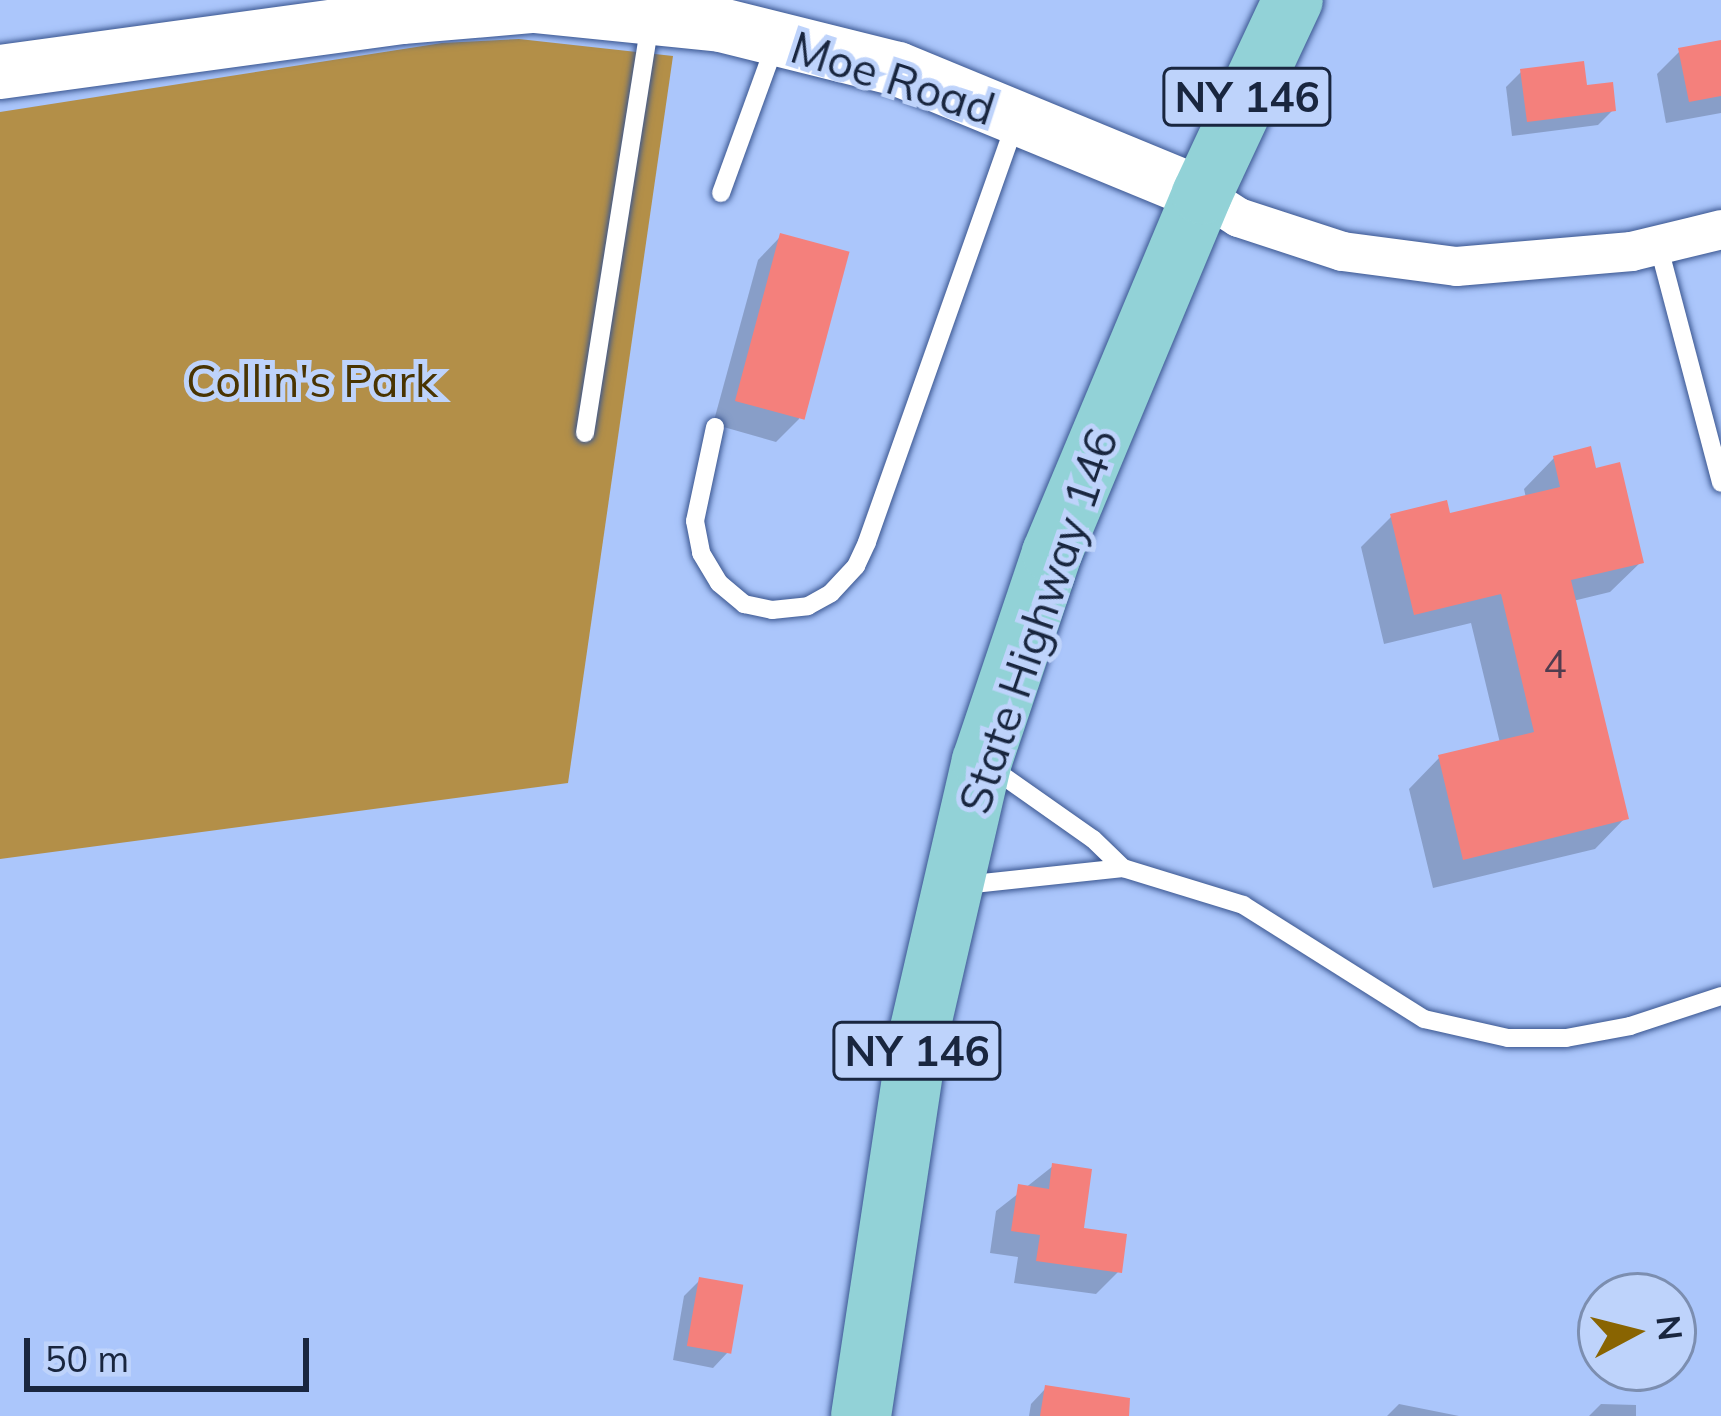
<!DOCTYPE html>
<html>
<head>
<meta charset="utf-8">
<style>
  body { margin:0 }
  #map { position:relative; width:1721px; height:1416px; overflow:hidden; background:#abc6fb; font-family:Mulish,sans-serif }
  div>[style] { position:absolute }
  .green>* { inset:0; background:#b38f48 }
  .shadow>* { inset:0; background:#0003 }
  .building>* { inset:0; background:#f4807c; transform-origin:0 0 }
  .roads { filter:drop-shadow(0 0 3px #39558f) drop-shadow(0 0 3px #39558f) }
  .lane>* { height:18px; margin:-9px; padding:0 9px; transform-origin:9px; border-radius:9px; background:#fff }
  .street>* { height:39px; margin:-19.5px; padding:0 19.5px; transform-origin:19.5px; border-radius:19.5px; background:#fff }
  .secondary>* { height:54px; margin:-27px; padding:0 27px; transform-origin:27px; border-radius:27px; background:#fff }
  .primary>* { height:60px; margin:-30px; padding:0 30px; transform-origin:30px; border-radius:30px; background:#92d2d7 }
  span { translate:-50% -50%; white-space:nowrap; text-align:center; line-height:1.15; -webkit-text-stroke:10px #bed3fb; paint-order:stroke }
  .number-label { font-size:39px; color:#503c4e }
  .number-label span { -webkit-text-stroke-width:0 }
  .shield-label span { padding:3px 9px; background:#bed3fb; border:3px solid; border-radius:9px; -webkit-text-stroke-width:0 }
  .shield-label { font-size:42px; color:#19263f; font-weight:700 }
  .street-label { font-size:45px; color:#19263f }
  .park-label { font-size:45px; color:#493401 }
  .north { position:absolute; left:1577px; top:1272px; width:120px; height:120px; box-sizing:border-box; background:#bed3fb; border:3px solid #7c8eb0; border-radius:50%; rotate:83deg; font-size:33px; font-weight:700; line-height:48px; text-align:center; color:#19263f }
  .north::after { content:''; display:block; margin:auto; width:42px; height:54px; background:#896401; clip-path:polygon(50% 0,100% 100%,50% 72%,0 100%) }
  .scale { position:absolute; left:24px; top:1338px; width:285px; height:54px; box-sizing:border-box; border:6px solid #19263f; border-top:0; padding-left:15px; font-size:36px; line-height:42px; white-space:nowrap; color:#19263f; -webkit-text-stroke:9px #bed3fb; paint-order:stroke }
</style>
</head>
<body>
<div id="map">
  <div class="green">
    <i style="clip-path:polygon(519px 39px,673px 56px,568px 783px,0 859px,0 112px,442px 43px)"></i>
  </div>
  <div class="shadow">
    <i style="clip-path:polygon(1721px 43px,1721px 113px,1666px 123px,1657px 74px,1680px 51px)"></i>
    <i style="clip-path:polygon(1521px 72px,1584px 88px,1613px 110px,1598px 125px,1512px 136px,1506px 87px)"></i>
    <i style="clip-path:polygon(781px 236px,799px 419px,776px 442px,713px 424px,758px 260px)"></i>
    <i style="clip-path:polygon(1554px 458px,1594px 472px,1641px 562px,1610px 592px,1573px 601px,1625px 818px,1595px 849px,1433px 888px,1409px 789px,1439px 758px,1500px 743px,1471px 623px,1384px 644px,1361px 547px,1391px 517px,1448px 517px,1526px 498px,1524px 489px)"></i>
    <i style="clip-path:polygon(1053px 1166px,1081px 1231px,1119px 1271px,1096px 1294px,1014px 1283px,1018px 1257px,990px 1253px,996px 1211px)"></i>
    <i style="clip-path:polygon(700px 1280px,728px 1352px,713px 1368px,673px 1360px,684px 1296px)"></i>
    <i style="clip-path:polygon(1046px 1388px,1120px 1416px,1029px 1416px,1031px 1404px)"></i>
    <i style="clip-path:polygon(1399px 1404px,1459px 1416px,1387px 1416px)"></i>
    <i style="clip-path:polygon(1601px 1404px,1636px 1405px,1636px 1416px,1589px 1416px)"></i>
  </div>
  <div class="building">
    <i style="clip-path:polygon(1721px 40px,1721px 96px,1689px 102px,1678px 48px)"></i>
    <i style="clip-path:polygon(1584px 61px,1587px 85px,1613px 82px,1616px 111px,1527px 122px,1520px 69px)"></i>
    <i style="left:780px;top:233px;width:72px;height:174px;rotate:15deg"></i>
    <i style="clip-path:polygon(1591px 446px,1596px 468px,1620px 462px,1644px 563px,1571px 580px,1629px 819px,1463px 860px,1438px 755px,1534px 732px,1501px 594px,1414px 615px,1390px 514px,1447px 500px,1450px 513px,1560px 487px,1553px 456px)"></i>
    <i style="clip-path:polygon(1052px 1163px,1092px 1169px,1084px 1228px,1127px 1234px,1122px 1273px,1036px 1261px,1040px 1235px,1011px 1231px,1018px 1184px,1049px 1189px)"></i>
    <i style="left:699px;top:1277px;width:45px;height:70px;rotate:10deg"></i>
    <i style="clip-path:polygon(1045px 1385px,1130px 1398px,1129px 1416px,1040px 1416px)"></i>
  </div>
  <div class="roads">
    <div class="lane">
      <i style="left:721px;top:193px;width:158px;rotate:-70deg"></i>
      <i style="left:1658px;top:244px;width:247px;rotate:75.2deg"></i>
      <i style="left:715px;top:427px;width:96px;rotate:102deg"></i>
      <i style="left:695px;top:521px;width:33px;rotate:79deg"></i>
      <i style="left:701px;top:553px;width:35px;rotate:59deg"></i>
      <i style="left:719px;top:583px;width:33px;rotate:40deg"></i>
      <i style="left:744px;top:604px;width:29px;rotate:12deg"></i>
      <i style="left:772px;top:610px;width:36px;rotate:-6deg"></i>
      <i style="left:808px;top:606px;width:26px;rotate:-29deg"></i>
      <i style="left:831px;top:593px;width:37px;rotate:-47deg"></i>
      <i style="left:856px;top:566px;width:26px;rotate:-65deg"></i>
      <i style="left:867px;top:542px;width:442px;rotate:-70.5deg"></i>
      <i style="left:585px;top:433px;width:414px;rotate:-81deg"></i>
      <i style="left:989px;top:766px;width:127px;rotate:35.1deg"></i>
      <i style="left:1093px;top:839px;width:42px;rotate:44deg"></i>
      <i style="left:964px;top:885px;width:160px;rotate:-6.1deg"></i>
      <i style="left:1123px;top:868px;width:126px;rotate:17.1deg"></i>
      <i style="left:1243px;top:905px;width:214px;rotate:32.2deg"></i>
      <i style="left:1424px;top:1019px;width:86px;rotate:12.7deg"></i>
      <i style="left:1508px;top:1038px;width:58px"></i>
      <i style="left:1566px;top:1038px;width:65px;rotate:-10.6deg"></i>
      <i style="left:1630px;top:1026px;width:96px;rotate:-18.2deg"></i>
    </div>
    <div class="street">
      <i style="left:1202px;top:194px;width:43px;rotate:32.6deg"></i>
      <i style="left:1238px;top:217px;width:109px;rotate:18.1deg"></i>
      <i style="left:1342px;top:251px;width:115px;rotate:7.5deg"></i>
      <i style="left:1456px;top:266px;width:176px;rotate:-4.9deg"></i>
      <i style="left:1631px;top:251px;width:93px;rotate:-13.7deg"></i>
    </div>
    <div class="secondary">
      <i style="left:0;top:72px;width:406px;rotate:-7.8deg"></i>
      <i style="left:402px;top:17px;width:132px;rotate:-4.8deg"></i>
      <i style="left:534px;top:6px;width:188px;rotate:5.8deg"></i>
      <i style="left:721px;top:25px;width:182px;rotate:14deg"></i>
      <i style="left:898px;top:69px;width:329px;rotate:22.4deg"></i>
    </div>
    <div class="primary">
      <i style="left:861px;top:1416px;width:387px;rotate:-81.4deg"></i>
      <i style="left:919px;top:1033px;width:279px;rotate:-77deg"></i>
      <i style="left:982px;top:761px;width:219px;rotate:-71.4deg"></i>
      <i style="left:1052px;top:553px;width:389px;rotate:-67.3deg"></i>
      <i style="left:1202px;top:194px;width:214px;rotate:-64.9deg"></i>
    </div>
  </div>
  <div class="number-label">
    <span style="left:1555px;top:664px">4</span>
  </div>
  <div class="shield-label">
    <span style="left:1247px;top:97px">NY 146</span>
    <span style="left:917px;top:1051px">NY 146</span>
  </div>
  <div class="street-label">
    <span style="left:893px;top:78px;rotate:18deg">Moe Road</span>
    <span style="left:1038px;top:621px;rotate:-71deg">State Highway 146</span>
  </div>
  <div class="park-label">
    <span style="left:312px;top:381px">Collin's Park</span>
  </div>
  <div class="north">N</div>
  <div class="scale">50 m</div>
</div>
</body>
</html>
